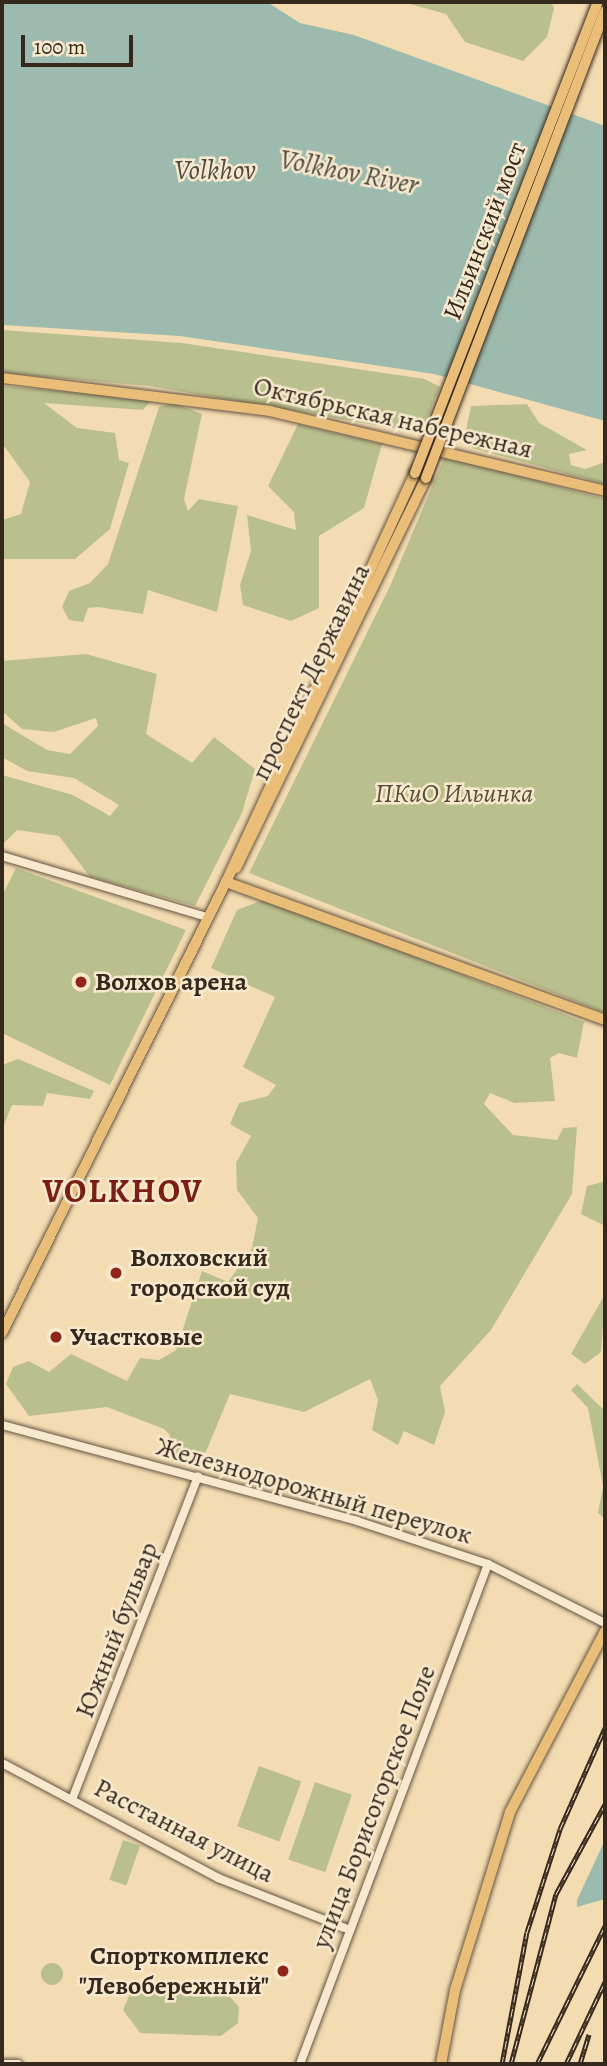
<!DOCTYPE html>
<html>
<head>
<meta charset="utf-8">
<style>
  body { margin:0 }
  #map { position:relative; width:607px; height:2066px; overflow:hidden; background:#f4dcb2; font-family:Alegreya,serif }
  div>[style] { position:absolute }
  .green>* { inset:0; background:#bac08d; transform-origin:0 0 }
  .round { border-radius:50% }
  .water>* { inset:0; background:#9cbbae }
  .roads { filter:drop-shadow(0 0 2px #655542) drop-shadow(0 0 2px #655542) }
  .minor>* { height:8px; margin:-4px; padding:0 4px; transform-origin:4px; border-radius:4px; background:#f8e8cd }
  .major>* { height:10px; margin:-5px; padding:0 5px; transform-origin:5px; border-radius:5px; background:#eabe79 }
  .rail>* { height:5px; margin-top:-2.5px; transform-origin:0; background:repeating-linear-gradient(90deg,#f8e8cd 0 8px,#35281c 0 16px); box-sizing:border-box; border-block:2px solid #35281c }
  .bridges { filter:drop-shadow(0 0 2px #35281c) drop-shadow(0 0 2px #35281c) }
  .major-bridge>* { height:10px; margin:-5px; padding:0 5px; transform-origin:5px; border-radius:5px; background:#eabe79 }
  .dots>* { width:19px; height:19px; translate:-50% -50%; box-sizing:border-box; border:4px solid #f8e8cd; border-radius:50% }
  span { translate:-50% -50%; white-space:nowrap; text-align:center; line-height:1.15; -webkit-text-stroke:5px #f8e8cd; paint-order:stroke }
  .street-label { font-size:26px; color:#35281c }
  .park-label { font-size:26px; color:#564e38; font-style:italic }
  .poi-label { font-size:26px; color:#35281c; font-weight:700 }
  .left { translate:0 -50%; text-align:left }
  .right { translate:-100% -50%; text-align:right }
  .water-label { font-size:28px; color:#4f4d40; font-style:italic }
  .district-label { font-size:33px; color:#7a1f14; font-weight:700; letter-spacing:2px }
  .frame { position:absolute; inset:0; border:4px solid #35281c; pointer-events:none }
  .scale { position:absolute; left:21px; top:35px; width:112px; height:32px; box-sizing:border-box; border:4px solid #35281c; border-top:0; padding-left:9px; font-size:21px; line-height:24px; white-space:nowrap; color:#35281c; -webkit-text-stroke:5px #f8e8cd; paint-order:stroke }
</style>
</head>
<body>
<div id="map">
  <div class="green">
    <i style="clip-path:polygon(403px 2px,551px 2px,554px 8px,547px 37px,523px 61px,465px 42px,446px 14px)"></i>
    <i style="clip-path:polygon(2px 330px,182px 343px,425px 379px,440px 387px,421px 433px,150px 386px,2px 373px)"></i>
    <i style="clip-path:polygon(2px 386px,152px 399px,143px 410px,44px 403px,77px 428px,115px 433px,119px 460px,129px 463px,110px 529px,75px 559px,2px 559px,2px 520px,21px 514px,30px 482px,2px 443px)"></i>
    <i style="clip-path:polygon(174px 403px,202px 414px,184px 499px,188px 511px,199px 499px,238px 506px,217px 612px,148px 590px,143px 614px,98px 607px,88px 608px,83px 622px,69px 620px,62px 607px,69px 591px,90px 583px,108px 564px,159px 407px)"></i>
    <i style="clip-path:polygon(527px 404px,539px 423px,587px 450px,569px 454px,571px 465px,585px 469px,605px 462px,605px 484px,472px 448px,465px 435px,471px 406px)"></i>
    <i style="clip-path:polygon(298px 424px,382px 444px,364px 508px,319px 536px,319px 608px,291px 621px,243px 605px,240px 585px,251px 551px,247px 515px,296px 530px,294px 512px,268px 486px)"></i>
    <i style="clip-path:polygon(445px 456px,605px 499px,605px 1013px,249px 873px,390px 586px)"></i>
    <i style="clip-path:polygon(86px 654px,157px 674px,146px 734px,192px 763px,214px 737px,255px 769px,242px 813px,195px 906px,90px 877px,59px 836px,17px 830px,2px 845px,2px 775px,73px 795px,110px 816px,119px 805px,74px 778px,27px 771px,2px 757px,2px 723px,47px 750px,70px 754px,98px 726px,96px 718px,54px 732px,22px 729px,2px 711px,2px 661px)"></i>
    <i style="clip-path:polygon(16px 868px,186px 930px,110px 1085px,2px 1033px,2px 896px)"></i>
    <i style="clip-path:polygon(266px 899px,584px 1022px,577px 1058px,559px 1053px,550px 1058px,555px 1101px,514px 1103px,490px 1093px,484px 1104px,513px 1135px,557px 1140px,563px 1128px,577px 1127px,572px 1194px,491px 1330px,440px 1386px,445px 1412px,434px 1445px,404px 1431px,398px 1445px,372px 1430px,378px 1400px,370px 1379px,304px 1412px,230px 1394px,200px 1466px,164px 1454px,170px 1435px,164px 1429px,107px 1407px,29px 1416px,6px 1384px,13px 1367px,29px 1361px,49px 1372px,71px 1354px,127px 1381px,140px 1358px,159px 1360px,176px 1350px,202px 1271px,228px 1282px,252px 1248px,258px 1218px,237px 1190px,236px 1163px,251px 1136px,230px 1124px,239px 1103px,268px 1096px,276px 1085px,243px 1067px,275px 997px,211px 968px,237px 910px)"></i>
    <i style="clip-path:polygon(18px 1059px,94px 1091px,90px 1099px,47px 1093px,43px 1106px,12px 1105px,2px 1130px,2px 1065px)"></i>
    <i style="clip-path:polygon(603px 1182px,605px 1187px,605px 1226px,581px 1214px,587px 1186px)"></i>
    <i style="clip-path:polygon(605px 1294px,601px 1352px,585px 1364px,571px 1354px)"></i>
    <i style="clip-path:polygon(577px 1384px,605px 1411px,605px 1519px,598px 1513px,603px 1486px,588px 1408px,571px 1390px)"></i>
    <i style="left:259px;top:1766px;width:45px;height:64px;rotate:20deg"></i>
    <i style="left:315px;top:1782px;width:39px;height:82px;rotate:19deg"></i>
    <i style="left:123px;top:1840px;width:18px;height:42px;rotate:19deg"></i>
    <i class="round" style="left:41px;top:1963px;width:22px;height:22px"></i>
    <i style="clip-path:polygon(144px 1987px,225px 1991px,239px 2007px,238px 2023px,221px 2036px,140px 2033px,123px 2010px,130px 1994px)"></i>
  </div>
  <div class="water">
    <i style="clip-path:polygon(2px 2px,267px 2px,300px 23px,354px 35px,605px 126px,605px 421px,434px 374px,180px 336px,2px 325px)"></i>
    <i style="clip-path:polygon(605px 1840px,605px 1899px,577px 1907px,577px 1900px)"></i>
  </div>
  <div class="roads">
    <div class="minor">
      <i style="left:2px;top:856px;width:214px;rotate:16.6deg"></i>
      <i style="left:2px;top:1425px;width:368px;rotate:15.1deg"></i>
      <i style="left:357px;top:1521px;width:138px;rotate:18.2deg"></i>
      <i style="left:488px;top:1564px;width:131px;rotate:26.8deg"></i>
      <i style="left:2px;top:1763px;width:245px;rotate:28deg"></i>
      <i style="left:218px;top:1878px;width:142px;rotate:21.5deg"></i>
      <i style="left:73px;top:1797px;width:344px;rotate:-68.7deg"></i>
      <i style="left:2px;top:2064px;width:16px"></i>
      <i style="left:300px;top:2064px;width:534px;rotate:-69.39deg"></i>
    </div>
    <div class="major">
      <i style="left:2px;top:378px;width:270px;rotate:7deg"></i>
      <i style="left:270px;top:411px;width:344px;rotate:13.4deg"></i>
      <i style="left:236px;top:868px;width:434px;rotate:-64deg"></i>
      <i style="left:226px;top:882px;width:403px;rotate:20deg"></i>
      <i style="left:2px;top:1333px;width:504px;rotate:-63.59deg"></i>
      <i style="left:226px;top:882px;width:451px;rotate:-65.2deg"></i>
      <i style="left:441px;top:2064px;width:75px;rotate:-79.3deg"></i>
      <i style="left:455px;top:1990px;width:186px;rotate:-72.8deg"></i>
      <i style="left:510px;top:1812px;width:204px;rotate:-62.3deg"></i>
    </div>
  </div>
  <div class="rail">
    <i style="left:502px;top:2064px;width:134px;rotate:-79.3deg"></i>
    <i style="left:527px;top:1932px;width:108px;rotate:-72.2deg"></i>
    <i style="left:560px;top:1829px;width:111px;rotate:-66deg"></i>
    <i style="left:511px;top:2064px;width:176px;rotate:-75.2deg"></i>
    <i style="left:556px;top:1894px;width:102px;rotate:-61.4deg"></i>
    <i style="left:537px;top:2064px;width:154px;rotate:-63.8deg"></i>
    <i style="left:566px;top:2064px;width:91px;rotate:-64.6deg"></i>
    <i style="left:580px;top:2064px;width:31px;rotate:-73deg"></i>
  </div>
  <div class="bridges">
    <div class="major-bridge">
      <i style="left:415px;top:473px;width:503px;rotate:-68.79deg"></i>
      <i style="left:426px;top:478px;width:500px;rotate:-69.03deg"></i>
    </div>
  </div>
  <div class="dots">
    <i style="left:81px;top:982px;background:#8f2418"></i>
    <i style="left:116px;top:1273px;background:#8f2418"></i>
    <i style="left:56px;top:1337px;background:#8f2418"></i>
    <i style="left:283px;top:1971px;background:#8f2418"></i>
  </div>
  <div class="street-label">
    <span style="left:485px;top:231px;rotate:-69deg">Ильинский мост</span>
    <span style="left:393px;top:418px;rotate:13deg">Октябрьская набережная</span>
    <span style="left:311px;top:672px;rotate:-64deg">проспект Державина</span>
    <span style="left:314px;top:1491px;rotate:16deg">Железнодорожный переулок</span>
    <span style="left:117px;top:1630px;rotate:-69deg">Южный бульвар</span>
    <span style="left:374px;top:1807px;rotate:-69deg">улица Борисогорское Поле</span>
    <span style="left:184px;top:1831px;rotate:27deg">Расстанная улица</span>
  </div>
  <div class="park-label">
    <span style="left:454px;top:794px">ПКиО Ильинка</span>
  </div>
  <div class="poi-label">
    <span class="left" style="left:95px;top:982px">Волхов арена</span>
    <span class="left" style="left:130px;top:1273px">Волховский<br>городской суд</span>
    <span class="left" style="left:70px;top:1337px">Участковые</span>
    <span class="right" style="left:269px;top:1971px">Спорткомплекс<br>"Левобережный"</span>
  </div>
  <div class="water-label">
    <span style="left:215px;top:170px">Volkhov</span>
    <span style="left:349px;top:172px;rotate:11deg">Volkhov River</span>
  </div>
  <div class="district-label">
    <span style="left:123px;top:1191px">VOLKHOV</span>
  </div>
  <div class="frame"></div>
  <div class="scale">100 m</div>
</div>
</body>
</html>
